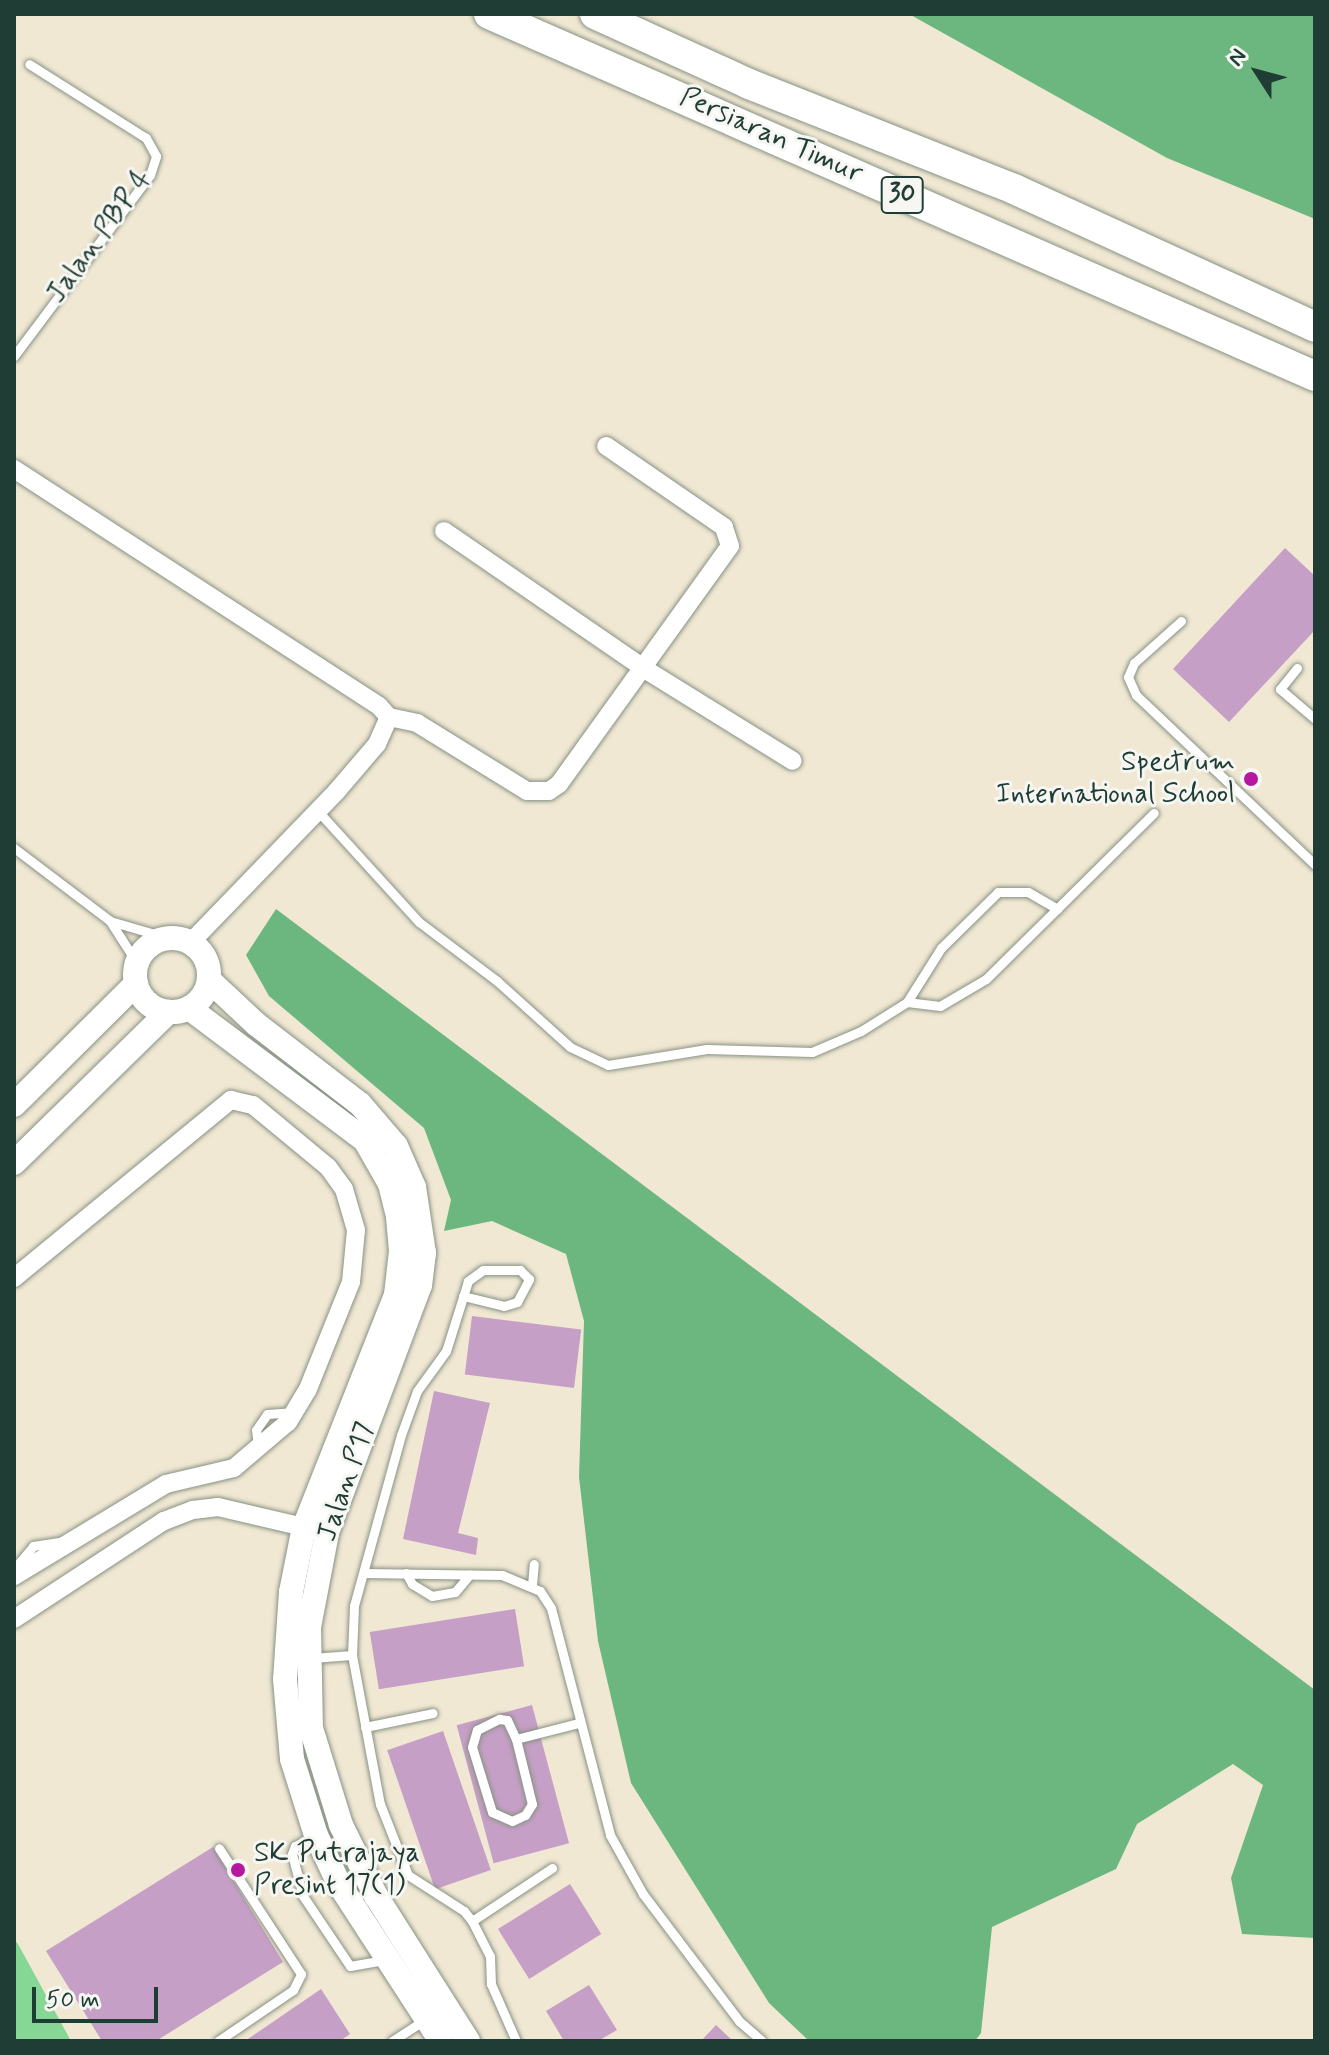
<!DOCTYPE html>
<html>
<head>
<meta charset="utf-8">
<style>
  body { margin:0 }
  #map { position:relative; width:1329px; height:2055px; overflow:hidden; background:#f0e8d3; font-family:Mynerve,sans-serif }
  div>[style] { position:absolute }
  .green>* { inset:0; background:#86d696 }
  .forest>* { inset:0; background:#6cb77f }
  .building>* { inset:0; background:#c69fc6; transform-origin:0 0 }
  .roads { filter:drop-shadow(0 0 2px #889284) drop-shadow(0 0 2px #889284) }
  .service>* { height:9px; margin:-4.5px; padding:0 4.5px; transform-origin:4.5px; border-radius:4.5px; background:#fff }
  .minor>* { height:18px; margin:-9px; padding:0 9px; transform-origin:9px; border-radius:9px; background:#fff }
  .tertiary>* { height:24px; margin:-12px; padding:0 12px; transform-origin:12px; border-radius:12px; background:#fff }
  .tertiary>.ring { margin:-12px; padding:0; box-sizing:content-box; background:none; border:24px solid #fff; border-radius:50% }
  .primary>* { height:30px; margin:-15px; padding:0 15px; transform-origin:15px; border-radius:15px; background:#fff }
  .dots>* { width:22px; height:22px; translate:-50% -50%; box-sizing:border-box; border:4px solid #f6f6f2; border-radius:50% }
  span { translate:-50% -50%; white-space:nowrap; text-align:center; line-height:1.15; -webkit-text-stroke:6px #f6f6f2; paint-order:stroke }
  .shield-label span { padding:2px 6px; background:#f6f6f2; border:2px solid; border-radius:6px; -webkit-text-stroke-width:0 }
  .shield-label { font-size:26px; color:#1f3d34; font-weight:700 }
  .street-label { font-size:28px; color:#1f3d34 }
  .poi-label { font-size:28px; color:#1f3d34 }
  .right { translate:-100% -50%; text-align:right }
  .left { translate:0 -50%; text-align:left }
  .frame { position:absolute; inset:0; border:16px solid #1f3d34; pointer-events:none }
  .north { position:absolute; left:1217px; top:32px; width:80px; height:80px; -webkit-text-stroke:6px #f6f6f2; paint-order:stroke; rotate:306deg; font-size:22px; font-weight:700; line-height:32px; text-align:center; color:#1f3d34 }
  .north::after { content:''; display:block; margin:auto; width:28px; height:36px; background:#1f3d34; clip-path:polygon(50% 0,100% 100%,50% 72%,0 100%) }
  .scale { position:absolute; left:32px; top:1987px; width:126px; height:36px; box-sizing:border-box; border:4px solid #1f3d34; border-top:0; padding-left:10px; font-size:24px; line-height:28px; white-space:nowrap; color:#1f3d34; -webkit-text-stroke:6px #f6f6f2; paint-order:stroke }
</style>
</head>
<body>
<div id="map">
  <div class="green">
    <i style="clip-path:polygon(14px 1939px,18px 1944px,71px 2041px,14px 2041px)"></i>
  </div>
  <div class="forest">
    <i style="clip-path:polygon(909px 14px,1315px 14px,1315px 219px,1167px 158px)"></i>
    <i style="clip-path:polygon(276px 909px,1315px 1690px,1315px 1938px,1242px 1934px,1231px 1878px,1263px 1785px,1233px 1764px,1137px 1824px,1116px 1869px,992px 1927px,981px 2033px,975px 2041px,809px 2041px,769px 2003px,631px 1783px,598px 1641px,579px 1477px,584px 1321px,566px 1254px,492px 1221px,444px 1231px,451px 1200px,424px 1128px,269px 996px,246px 955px)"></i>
  </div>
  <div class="building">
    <i style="clip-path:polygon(1285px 548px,1315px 576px,1315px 630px,1229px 722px,1173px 669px)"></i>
    <i style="left:472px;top:1316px;width:110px;height:59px;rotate:7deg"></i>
    <i style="clip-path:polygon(434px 1391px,490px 1403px,458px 1533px,478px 1538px,476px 1555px,403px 1539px)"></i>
    <i style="left:515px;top:1609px;width:58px;height:147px;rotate:81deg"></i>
    <i style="left:532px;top:1705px;width:143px;height:78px;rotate:75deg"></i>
    <i style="left:443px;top:1731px;width:147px;height:59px;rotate:71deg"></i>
    <i style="clip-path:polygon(213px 1847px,283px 1962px,156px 2041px,102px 2041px,46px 1951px)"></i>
    <i style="left:570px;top:1884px;width:59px;height:85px;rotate:58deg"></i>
    <i style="clip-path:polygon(589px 1985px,617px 2030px,598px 2041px,564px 2041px,546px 2011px)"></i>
    <i style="clip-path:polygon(321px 1989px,350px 2034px,340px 2041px,245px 2041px)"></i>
    <i style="clip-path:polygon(716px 2025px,733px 2041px,701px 2041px)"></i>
  </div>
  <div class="roads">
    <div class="service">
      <i style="left:14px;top:356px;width:226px;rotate:-53.1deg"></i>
      <i style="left:150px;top:175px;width:20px;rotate:-72deg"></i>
      <i style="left:156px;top:156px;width:21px;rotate:-119deg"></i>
      <i style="left:146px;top:138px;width:138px;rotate:-147.7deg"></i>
      <i style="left:1181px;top:621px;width:63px;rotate:138.2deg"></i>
      <i style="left:1134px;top:663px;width:15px;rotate:113deg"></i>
      <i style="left:1128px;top:677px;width:20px;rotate:66deg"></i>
      <i style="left:1136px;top:695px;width:247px;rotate:43.5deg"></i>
      <i style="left:1297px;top:668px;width:27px;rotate:129deg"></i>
      <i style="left:1280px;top:689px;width:46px;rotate:40.6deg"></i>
      <i style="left:317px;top:810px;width:151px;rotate:47.7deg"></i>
      <i style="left:419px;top:922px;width:98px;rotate:37.1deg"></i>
      <i style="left:497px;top:981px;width:98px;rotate:42.1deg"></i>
      <i style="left:570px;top:1047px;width:42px;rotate:25.3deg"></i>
      <i style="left:608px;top:1065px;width:100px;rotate:-9.2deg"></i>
      <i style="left:707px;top:1049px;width:105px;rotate:1.6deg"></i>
      <i style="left:812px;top:1052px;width:53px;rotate:-23.2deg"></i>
      <i style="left:861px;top:1031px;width:54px;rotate:-32.2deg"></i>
      <i style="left:907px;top:1002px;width:33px;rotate:7deg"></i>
      <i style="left:940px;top:1006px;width:53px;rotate:-30.4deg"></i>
      <i style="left:986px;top:979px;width:236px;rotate:-44.7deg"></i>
      <i style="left:14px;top:848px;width:121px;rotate:37.2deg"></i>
      <i style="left:110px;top:921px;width:60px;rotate:16.3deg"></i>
      <i style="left:110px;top:921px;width:50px;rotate:57.3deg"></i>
      <i style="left:907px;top:1002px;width:64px;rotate:-57.8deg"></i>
      <i style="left:941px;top:948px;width:80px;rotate:-44.5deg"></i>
      <i style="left:998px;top:892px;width:30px"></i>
      <i style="left:1028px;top:892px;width:34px;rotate:30deg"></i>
      <i style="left:463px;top:1296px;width:42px;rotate:13.7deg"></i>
      <i style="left:504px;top:1306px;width:14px;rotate:-17deg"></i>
      <i style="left:517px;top:1302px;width:26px;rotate:-62deg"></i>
      <i style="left:529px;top:1279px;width:13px;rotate:-135deg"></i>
      <i style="left:520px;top:1270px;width:37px;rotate:180deg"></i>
      <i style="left:483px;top:1270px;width:19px;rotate:144deg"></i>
      <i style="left:468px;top:1281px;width:73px;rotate:107.4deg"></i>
      <i style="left:446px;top:1351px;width:49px;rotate:125.9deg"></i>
      <i style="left:417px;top:1391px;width:47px;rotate:110deg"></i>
      <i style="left:401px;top:1435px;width:177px;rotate:105.4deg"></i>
      <i style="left:354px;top:1606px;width:49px;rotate:92.3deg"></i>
      <i style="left:352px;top:1655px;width:152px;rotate:79.4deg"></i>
      <i style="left:380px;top:1804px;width:76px;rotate:68.5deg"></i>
      <i style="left:408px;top:1875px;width:67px;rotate:32.7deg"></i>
      <i style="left:464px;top:1911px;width:13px;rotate:51deg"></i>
      <i style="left:472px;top:1921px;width:39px;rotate:63deg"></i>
      <i style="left:490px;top:1956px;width:28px;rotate:88deg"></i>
      <i style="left:491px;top:1984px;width:62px;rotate:66.3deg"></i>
      <i style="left:258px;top:1446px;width:16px;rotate:-97deg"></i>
      <i style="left:256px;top:1430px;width:19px;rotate:-55deg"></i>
      <i style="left:267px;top:1414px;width:28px;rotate:-4deg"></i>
      <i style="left:14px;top:1569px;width:30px;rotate:-50deg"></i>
      <i style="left:33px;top:1546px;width:33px;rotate:-9deg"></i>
      <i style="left:364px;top:1573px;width:138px;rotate:0.8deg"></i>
      <i style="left:502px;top:1575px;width:41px;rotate:22.8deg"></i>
      <i style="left:540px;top:1591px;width:20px;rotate:57deg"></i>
      <i style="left:551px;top:1608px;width:235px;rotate:75.4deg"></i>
      <i style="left:610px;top:1835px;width:68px;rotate:60.8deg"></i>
      <i style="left:643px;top:1894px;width:159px;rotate:52.9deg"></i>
      <i style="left:739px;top:2021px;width:30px;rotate:41deg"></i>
      <i style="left:406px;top:1573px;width:13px;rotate:61deg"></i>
      <i style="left:412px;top:1584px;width:23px;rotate:31deg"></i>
      <i style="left:432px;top:1596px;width:23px;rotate:-10deg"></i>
      <i style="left:455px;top:1592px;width:23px;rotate:-50deg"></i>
      <i style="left:532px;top:1585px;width:21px;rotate:-85deg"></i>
      <i style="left:312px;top:1658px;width:40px;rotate:-4.3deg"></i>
      <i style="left:499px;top:1719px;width:8px;rotate:7deg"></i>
      <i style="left:507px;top:1720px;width:21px;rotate:65deg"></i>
      <i style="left:516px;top:1739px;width:67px;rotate:76.2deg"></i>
      <i style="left:532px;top:1804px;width:13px;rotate:122deg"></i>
      <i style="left:525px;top:1815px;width:14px;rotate:155deg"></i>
      <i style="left:512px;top:1821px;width:22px;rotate:-156deg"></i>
      <i style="left:492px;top:1812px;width:68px;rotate:-107.1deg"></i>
      <i style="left:472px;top:1747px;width:18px;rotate:-74deg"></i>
      <i style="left:477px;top:1730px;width:25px;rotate:-27deg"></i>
      <i style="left:365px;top:1727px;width:69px;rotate:-11.6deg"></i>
      <i style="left:516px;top:1739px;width:65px;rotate:-14.3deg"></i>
      <i style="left:313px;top:1837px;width:20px;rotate:153deg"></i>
      <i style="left:295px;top:1846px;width:9px;rotate:111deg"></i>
      <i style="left:292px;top:1854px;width:43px;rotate:75.3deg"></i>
      <i style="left:303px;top:1896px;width:84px;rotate:56.1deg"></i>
      <i style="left:350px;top:1966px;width:36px;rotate:-10deg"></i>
      <i style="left:472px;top:1921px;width:96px;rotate:-33.5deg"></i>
      <i style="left:218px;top:2041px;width:91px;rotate:-34.2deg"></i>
      <i style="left:293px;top:1990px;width:18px;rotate:-63deg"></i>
      <i style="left:301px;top:1974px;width:150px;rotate:-123.1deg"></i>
      <i style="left:392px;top:2041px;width:40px;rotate:-32.9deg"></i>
    </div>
    <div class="minor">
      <i style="left:14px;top:469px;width:435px;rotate:33deg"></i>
      <i style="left:379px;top:706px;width:15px;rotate:48deg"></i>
      <i style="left:389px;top:717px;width:30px;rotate:114deg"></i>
      <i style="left:377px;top:744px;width:63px;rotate:130.5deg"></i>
      <i style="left:336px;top:792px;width:209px;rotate:134deg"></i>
      <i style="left:444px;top:531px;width:242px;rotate:34.5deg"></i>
      <i style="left:643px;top:668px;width:176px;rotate:31.8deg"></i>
      <i style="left:389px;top:717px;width:29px;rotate:12deg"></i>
      <i style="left:417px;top:723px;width:129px;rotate:31.7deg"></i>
      <i style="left:527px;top:791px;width:22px"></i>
      <i style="left:549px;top:791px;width:12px;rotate:-35deg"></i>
      <i style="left:559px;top:784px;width:293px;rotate:-54.3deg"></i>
      <i style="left:730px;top:546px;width:20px;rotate:-108deg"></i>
      <i style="left:724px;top:527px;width:143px;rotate:-145.5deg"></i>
      <i style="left:14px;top:1278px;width:281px;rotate:-39.4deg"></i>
      <i style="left:231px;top:1100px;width:23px;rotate:13deg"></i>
      <i style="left:253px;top:1105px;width:97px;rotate:39.6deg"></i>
      <i style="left:328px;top:1167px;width:27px;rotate:54deg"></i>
      <i style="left:344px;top:1189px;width:43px;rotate:73.7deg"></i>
      <i style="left:356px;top:1230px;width:52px;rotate:95.5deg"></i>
      <i style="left:351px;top:1282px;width:115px;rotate:111.9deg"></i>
      <i style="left:308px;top:1389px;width:39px;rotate:121deg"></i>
      <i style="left:288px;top:1422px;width:71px;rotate:139.6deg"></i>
      <i style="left:234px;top:1468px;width:70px;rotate:166.8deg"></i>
      <i style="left:166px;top:1484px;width:178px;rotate:148.8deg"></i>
      <i style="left:14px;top:1619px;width:179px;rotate:-33.2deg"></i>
      <i style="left:164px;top:1521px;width:31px;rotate:-21deg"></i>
      <i style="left:193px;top:1510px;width:25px;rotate:-7deg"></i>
      <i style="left:218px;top:1507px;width:101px;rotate:13.2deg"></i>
    </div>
    <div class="tertiary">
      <i class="ring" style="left:135px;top:938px;width:50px;height:50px"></i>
      <i style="left:209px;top:980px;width:64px;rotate:43.1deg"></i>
      <i style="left:256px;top:1024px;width:131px;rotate:37.6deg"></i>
      <i style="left:360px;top:1104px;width:55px;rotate:49.4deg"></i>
      <i style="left:396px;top:1146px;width:45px;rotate:66.3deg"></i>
      <i style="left:414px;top:1187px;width:67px;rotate:81.4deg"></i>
      <i style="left:424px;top:1253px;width:32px;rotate:97deg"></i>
      <i style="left:420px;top:1285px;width:265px;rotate:110.6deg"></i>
      <i style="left:327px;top:1533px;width:96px;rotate:100.8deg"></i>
      <i style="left:309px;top:1627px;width:101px;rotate:88.9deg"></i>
      <i style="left:311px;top:1728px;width:102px;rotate:72.8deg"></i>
      <i style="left:341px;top:1825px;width:79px;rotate:63.8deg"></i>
      <i style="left:376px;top:1896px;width:172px;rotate:57.6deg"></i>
      <i style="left:189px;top:1008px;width:220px;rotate:36.9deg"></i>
      <i style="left:365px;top:1140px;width:51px;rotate:60.4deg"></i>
      <i style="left:390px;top:1184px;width:34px;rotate:76deg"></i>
      <i style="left:398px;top:1217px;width:34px;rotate:85deg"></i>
      <i style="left:401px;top:1251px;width:44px;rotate:96.5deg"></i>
      <i style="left:396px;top:1295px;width:250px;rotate:111.6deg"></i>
      <i style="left:304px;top:1527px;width:66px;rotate:101.3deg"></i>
      <i style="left:291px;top:1592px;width:87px;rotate:93.9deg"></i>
      <i style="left:285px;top:1679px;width:80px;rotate:85deg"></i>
      <i style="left:292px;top:1759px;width:80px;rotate:72.5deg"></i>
      <i style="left:316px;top:1835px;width:54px;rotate:64.9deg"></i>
      <i style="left:339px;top:1884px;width:187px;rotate:57deg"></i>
      <i style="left:14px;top:1105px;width:172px;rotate:-44.8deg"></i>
      <i style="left:14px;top:1163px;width:216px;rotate:-44.4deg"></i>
    </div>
    <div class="primary">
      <i style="left:489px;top:14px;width:902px;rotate:23.67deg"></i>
      <i style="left:595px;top:14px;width:169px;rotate:24.4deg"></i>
      <i style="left:749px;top:84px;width:285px;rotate:21.6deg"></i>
      <i style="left:1014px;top:189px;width:331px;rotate:24.6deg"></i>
    </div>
  </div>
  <div class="dots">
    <i style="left:1251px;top:779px;background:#b5179e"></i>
    <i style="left:238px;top:1870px;background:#b5179e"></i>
  </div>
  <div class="shield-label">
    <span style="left:902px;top:195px">30</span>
  </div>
  <div class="street-label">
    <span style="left:771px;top:136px;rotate:24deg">Persiaran Timur</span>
    <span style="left:100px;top:237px;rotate:-54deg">Jalan PBP 4</span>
    <span style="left:347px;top:1482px;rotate:-71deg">Jalan P17</span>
  </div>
  <div class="poi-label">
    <span class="right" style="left:1235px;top:779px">Spectrum<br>International School</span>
    <span class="left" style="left:254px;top:1870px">SK Putrajaya<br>Presint 17(1)</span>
  </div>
  <div class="frame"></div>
  <div class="north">N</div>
  <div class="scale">50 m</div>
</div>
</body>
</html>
